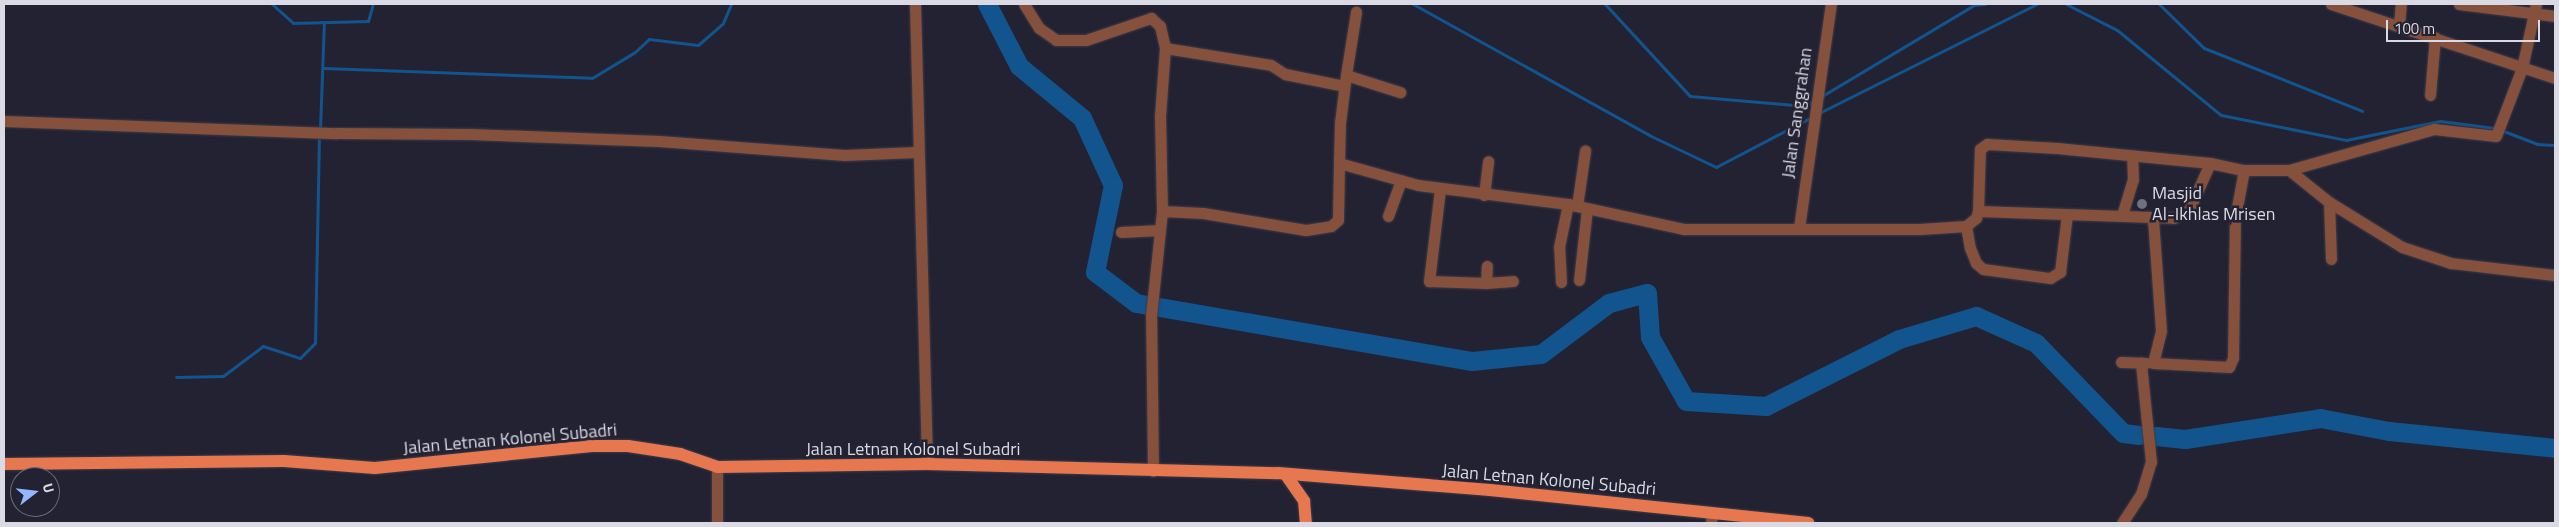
<!DOCTYPE html>
<html>
<head>
<meta charset="utf-8">
<style>
  body { margin:0 }
  #map { position:relative; width:2559px; height:527px; overflow:hidden; background:#232232; font-family:"Titillium Web",sans-serif }
  div>[style] { position:absolute }
  .stream>* { height:3px; margin:-1.5px; padding:0 1.5px; transform-origin:1.5px; border-radius:1.5px; background:#11548e }
  .river>* { height:19px; margin:-9.5px; padding:0 9.5px; transform-origin:9.5px; border-radius:9.5px; background:#11548e }
  .roads { filter:drop-shadow(0 0 1px #3d3c4b) drop-shadow(0 0 1px #3d3c4b) }
  .minor>* { height:11px; margin:-5.5px; padding:0 5.5px; transform-origin:5.5px; border-radius:5.5px; background:#85503c }
  .major>* { height:12px; margin:-6px; padding:0 6px; transform-origin:6px; border-radius:6px; background:#e6774e }
  .dots>* { width:14px; height:14px; translate:-50% -50%; box-sizing:border-box; border:2px solid #232232; border-radius:50% }
  span { translate:-50% -50%; white-space:nowrap; text-align:center; line-height:1.15; -webkit-text-stroke:5px #232232; paint-order:stroke }
  .street-label { font-size:18px; color:#dadae5 }
  .poi-label { font-size:18px; color:#dadae5 }
  .left { translate:0 -50%; text-align:left }
  .frame { position:absolute; inset:0; border:5px solid #dadae5; pointer-events:none }
  .north { position:absolute; left:10px; top:467px; width:50px; height:50px; box-sizing:border-box; background:#232232; border:1px solid #6c6c7a; border-radius:50%; rotate:74deg; font-size:14px; font-weight:700; line-height:20px; text-align:center; color:#dadae5 }
  .north::after { content:''; display:block; margin:auto; width:18px; height:22px; background:#92b7fd; clip-path:polygon(50% 0,100% 100%,50% 72%,0 100%) }
  .scale { position:absolute; left:2386px; top:20px; width:154px; height:22px; box-sizing:border-box; border:2px solid #dadae5; border-top:0; padding-left:6px; font-size:15px; line-height:18px; white-space:nowrap; color:#dadae5; -webkit-text-stroke:4px #232232; paint-order:stroke }
</style>
</head>
<body>
<div id="map">
  <div class="stream">
    <i style="left:272px;top:4px;width:28px;rotate:42deg"></i>
    <i style="left:293px;top:23px;width:75px;rotate:-1.5deg"></i>
    <i style="left:368px;top:21px;width:18px;rotate:-74deg"></i>
    <i style="left:1413px;top:4px;width:272px;rotate:29deg"></i>
    <i style="left:1651px;top:136px;width:72px;rotate:25.5deg"></i>
    <i style="left:1716px;top:167px;width:104px;rotate:-27.6deg"></i>
    <i style="left:1605px;top:4px;width:125px;rotate:47.3deg"></i>
    <i style="left:1690px;top:96px;width:116px;rotate:4.9deg"></i>
    <i style="left:1806px;top:106px;width:9px;rotate:-32deg"></i>
    <i style="left:2066px;top:4px;width:57px;rotate:27deg"></i>
    <i style="left:2117px;top:30px;width:134px;rotate:39.3deg"></i>
    <i style="left:2221px;top:115px;width:127px;rotate:11.3deg"></i>
    <i style="left:2346px;top:140px;width:96px;rotate:-11.4deg"></i>
    <i style="left:2440px;top:121px;width:55px;rotate:7.3deg"></i>
    <i style="left:2159px;top:4px;width:63px;rotate:44.4deg"></i>
    <i style="left:2204px;top:48px;width:170px;rotate:21.7deg"></i>
    <i style="left:324px;top:68px;width:268px;rotate:2.1deg"></i>
    <i style="left:592px;top:78px;width:50px;rotate:-31.2deg"></i>
    <i style="left:635px;top:52px;width:19px;rotate:-43deg"></i>
    <i style="left:649px;top:39px;width:49px;rotate:7deg"></i>
    <i style="left:698px;top:45px;width:33px;rotate:-41deg"></i>
    <i style="left:723px;top:23px;width:21px;rotate:-67deg"></i>
    <i style="left:1822px;top:96px;width:177px;rotate:-30.9deg"></i>
    <i style="left:1974px;top:5px;width:11px;rotate:-5deg"></i>
    <i style="left:1821px;top:112px;width:241px;rotate:-26.6deg"></i>
    <i style="left:320px;top:129px;width:107px;rotate:-87.9deg"></i>
    <i style="left:2501px;top:130px;width:39px;rotate:21deg"></i>
    <i style="left:2537px;top:144px;width:18px;rotate:3deg"></i>
    <i style="left:176px;top:377px;width:47px;rotate:-1.2deg"></i>
    <i style="left:223px;top:376px;width:50px;rotate:-36.9deg"></i>
    <i style="left:263px;top:346px;width:39px;rotate:18deg"></i>
    <i style="left:300px;top:358px;width:21px;rotate:-45deg"></i>
    <i style="left:315px;top:343px;width:203px;rotate:-88.9deg"></i>
  </div>
  <div class="river">
    <i style="left:987px;top:4px;width:70px;rotate:62.7deg"></i>
    <i style="left:1019px;top:66px;width:82px;rotate:39.5deg"></i>
    <i style="left:1082px;top:118px;width:74px;rotate:65.2deg"></i>
    <i style="left:1113px;top:185px;width:89px;rotate:101.7deg"></i>
    <i style="left:1095px;top:272px;width:51px;rotate:37.1deg"></i>
    <i style="left:1136px;top:303px;width:341px;rotate:9.8deg"></i>
    <i style="left:1472px;top:361px;width:69px;rotate:-5.8deg"></i>
    <i style="left:1541px;top:354px;width:85px;rotate:-36.9deg"></i>
    <i style="left:1609px;top:303px;width:39px;rotate:-15deg"></i>
    <i style="left:1647px;top:293px;width:44px;rotate:86.1deg"></i>
    <i style="left:1650px;top:337px;width:73px;rotate:60.6deg"></i>
    <i style="left:1686px;top:401px;width:80px;rotate:3.6deg"></i>
    <i style="left:1766px;top:406px;width:149px;rotate:-26.7deg"></i>
    <i style="left:1899px;top:339px;width:80px;rotate:-16.6deg"></i>
    <i style="left:1976px;top:316px;width:66px;rotate:24.2deg"></i>
    <i style="left:2036px;top:343px;width:125px;rotate:46deg"></i>
    <i style="left:2123px;top:433px;width:16px;rotate:7deg"></i>
    <i style="left:2156px;top:436px;width:29px;rotate:6deg"></i>
    <i style="left:2185px;top:439px;width:137px;rotate:-8.8deg"></i>
    <i style="left:2320px;top:418px;width:70px;rotate:10.7deg"></i>
    <i style="left:2389px;top:431px;width:167px;rotate:5.8deg"></i>
  </div>
  <div class="roads">
    <div class="minor">
      <i style="left:915px;top:4px;width:460px;rotate:88.5deg"></i>
      <i style="left:1024px;top:4px;width:28px;rotate:58deg"></i>
      <i style="left:1039px;top:28px;width:21px;rotate:35deg"></i>
      <i style="left:1056px;top:40px;width:30px"></i>
      <i style="left:1086px;top:40px;width:69px;rotate:-18.7deg"></i>
      <i style="left:1151px;top:18px;width:12px;rotate:42deg"></i>
      <i style="left:1160px;top:26px;width:23px;rotate:77deg"></i>
      <i style="left:2331px;top:4px;width:236px;rotate:18.3deg"></i>
      <i style="left:2459px;top:4px;width:97px;rotate:7.1deg"></i>
      <i style="left:2399px;top:25px;width:21px;rotate:-85deg"></i>
      <i style="left:1346px;top:75px;width:64px;rotate:-81deg"></i>
      <i style="left:2430px;top:95px;width:58px;rotate:-85.1deg"></i>
      <i style="left:4px;top:121px;width:333px;rotate:2.1deg"></i>
      <i style="left:337px;top:133px;width:133px;rotate:0.4deg"></i>
      <i style="left:470px;top:134px;width:189px;rotate:2.1deg"></i>
      <i style="left:659px;top:141px;width:186px;rotate:4.3deg"></i>
      <i style="left:844px;top:155px;width:73px;rotate:-2.4deg"></i>
      <i style="left:1339px;top:163px;width:40px;rotate:-88.6deg"></i>
      <i style="left:1340px;top:123px;width:48px;rotate:-82.9deg"></i>
      <i style="left:1346px;top:75px;width:57px;rotate:17.5deg"></i>
      <i style="left:2289px;top:170px;width:51px;rotate:38.7deg"></i>
      <i style="left:2329px;top:202px;width:86px;rotate:31.7deg"></i>
      <i style="left:2402px;top:247px;width:52px;rotate:18.1deg"></i>
      <i style="left:2451px;top:263px;width:105px;rotate:6.6deg"></i>
      <i style="left:1440px;top:189px;width:93px;rotate:96.8deg"></i>
      <i style="left:1429px;top:281px;width:57px;rotate:2deg"></i>
      <i style="left:1486px;top:283px;width:17px;rotate:-87deg"></i>
      <i style="left:1484px;top:195px;width:34px;rotate:-83deg"></i>
      <i style="left:2329px;top:202px;width:57px;rotate:88deg"></i>
      <i style="left:1577px;top:206px;width:56px;rotate:-81.7deg"></i>
      <i style="left:1162px;top:211px;width:41px;rotate:2.8deg"></i>
      <i style="left:1203px;top:213px;width:104px;rotate:9.4deg"></i>
      <i style="left:1306px;top:230px;width:25px;rotate:-9deg"></i>
      <i style="left:1331px;top:226px;width:9px;rotate:-41deg"></i>
      <i style="left:1338px;top:220px;width:57px;rotate:-89deg"></i>
      <i style="left:1339px;top:163px;width:82px;rotate:15.6deg"></i>
      <i style="left:1418px;top:185px;width:151px;rotate:7.2deg"></i>
      <i style="left:1568px;top:204px;width:119px;rotate:12.2deg"></i>
      <i style="left:1684px;top:229px;width:236px"></i>
      <i style="left:1920px;top:229px;width:46px;rotate:-3.7deg"></i>
      <i style="left:1966px;top:226px;width:13px;rotate:-39deg"></i>
      <i style="left:1976px;top:218px;width:7px;rotate:-74deg"></i>
      <i style="left:1978px;top:211px;width:196px;rotate:2deg"></i>
      <i style="left:2174px;top:218px;width:17px;rotate:-28deg"></i>
      <i style="left:2189px;top:210px;width:51px;rotate:-65.9deg"></i>
      <i style="left:2210px;top:163px;width:35px;rotate:12deg"></i>
      <i style="left:2244px;top:170px;width:45px"></i>
      <i style="left:2289px;top:170px;width:151px;rotate:-15.8deg"></i>
      <i style="left:2434px;top:129px;width:62px;rotate:6.4deg"></i>
      <i style="left:2496px;top:136px;width:73px;rotate:-69.1deg"></i>
      <i style="left:2522px;top:68px;width:66px;rotate:-77.7deg"></i>
      <i style="left:1978px;top:211px;width:62px;rotate:-88.2deg"></i>
      <i style="left:1980px;top:149px;width:9px;rotate:-36deg"></i>
      <i style="left:1987px;top:144px;width:70px;rotate:3.3deg"></i>
      <i style="left:2057px;top:148px;width:154px;rotate:5.6deg"></i>
      <i style="left:2122px;top:215px;width:37px;rotate:-73deg"></i>
      <i style="left:2133px;top:180px;width:24px;rotate:-92deg"></i>
      <i style="left:1388px;top:216px;width:38px;rotate:-70deg"></i>
      <i style="left:2153px;top:219px;width:112px;rotate:85.9deg"></i>
      <i style="left:2161px;top:331px;width:33px;rotate:104deg"></i>
      <i style="left:2153px;top:363px;width:76px;rotate:3deg"></i>
      <i style="left:2229px;top:367px;width:10px;rotate:-66deg"></i>
      <i style="left:2233px;top:358px;width:140px;rotate:-89.2deg"></i>
      <i style="left:2235px;top:218px;width:49px;rotate:-79.4deg"></i>
      <i style="left:1966px;top:226px;width:22px;rotate:80deg"></i>
      <i style="left:1970px;top:248px;width:16px;rotate:68deg"></i>
      <i style="left:1976px;top:263px;width:9px;rotate:41deg"></i>
      <i style="left:1983px;top:269px;width:68px;rotate:7.7deg"></i>
      <i style="left:2050px;top:278px;width:12px;rotate:-31deg"></i>
      <i style="left:2060px;top:272px;width:58px;rotate:-83.1deg"></i>
      <i style="left:1799px;top:228px;width:226px;rotate:-81.9deg"></i>
      <i style="left:1121px;top:232px;width:39px;rotate:-3deg"></i>
      <i style="left:1579px;top:280px;width:71px;rotate:-83.6deg"></i>
      <i style="left:1561px;top:282px;width:35px;rotate:-93deg"></i>
      <i style="left:1559px;top:247px;width:44px;rotate:-78.2deg"></i>
      <i style="left:1486px;top:283px;width:27px;rotate:-4deg"></i>
      <i style="left:2121px;top:362px;width:25px;rotate:2deg"></i>
      <i style="left:1153px;top:471px;width:155px;rotate:-90.7deg"></i>
      <i style="left:1151px;top:316px;width:106px;rotate:-84deg"></i>
      <i style="left:1162px;top:211px;width:95px;rotate:-91.2deg"></i>
      <i style="left:1160px;top:116px;width:68px;rotate:-85.8deg"></i>
      <i style="left:1165px;top:48px;width:107px;rotate:9.1deg"></i>
      <i style="left:1271px;top:65px;width:17px;rotate:33deg"></i>
      <i style="left:1285px;top:74px;width:60px;rotate:11.5deg"></i>
      <i style="left:717px;top:523px;width:56px;rotate:-90deg"></i>
      <i style="left:1711px;top:523px;width:10px;rotate:-84deg"></i>
      <i style="left:2122px;top:523px;width:35px;rotate:-57deg"></i>
      <i style="left:2141px;top:494px;width:34px;rotate:-73deg"></i>
      <i style="left:2151px;top:462px;width:100px;rotate:-95.8deg"></i>
    </div>
    <div class="major">
      <i style="left:4px;top:464px;width:280px;rotate:-0.6deg"></i>
      <i style="left:284px;top:461px;width:91px;rotate:4.4deg"></i>
      <i style="left:375px;top:468px;width:218px;rotate:-5.8deg"></i>
      <i style="left:592px;top:446px;width:36px"></i>
      <i style="left:628px;top:446px;width:53px;rotate:8.7deg"></i>
      <i style="left:680px;top:454px;width:39px;rotate:19deg"></i>
      <i style="left:717px;top:467px;width:210px;rotate:-0.8deg"></i>
      <i style="left:927px;top:464px;width:351px;rotate:1.5deg"></i>
      <i style="left:1278px;top:473px;width:213px;rotate:4.6deg"></i>
      <i style="left:1490px;top:490px;width:320px;rotate:5.9deg"></i>
      <i style="left:1286px;top:475px;width:32px;rotate:55deg"></i>
      <i style="left:1304px;top:501px;width:22px;rotate:85deg"></i>
    </div>
  </div>
  <div class="dots">
    <i style="left:2142px;top:204px;background:#6b7280"></i>
  </div>
  <div class="street-label">
    <span style="left:1797px;top:113px;rotate:-82deg">Jalan Sanggrahan</span>
    <span style="left:510px;top:439px;rotate:-5deg">Jalan Letnan Kolonel Subadri</span>
    <span style="left:913px;top:449px">Jalan Letnan Kolonel Subadri</span>
    <span style="left:1549px;top:480px;rotate:5deg">Jalan Letnan Kolonel Subadri</span>
  </div>
  <div class="poi-label">
    <span class="left" style="left:2152px;top:204px">Masjid<br>Al-Ikhlas Mrisen</span>
  </div>
  <div class="frame"></div>
  <div class="north">U</div>
  <div class="scale">100 m</div>
</div>
</body>
</html>
